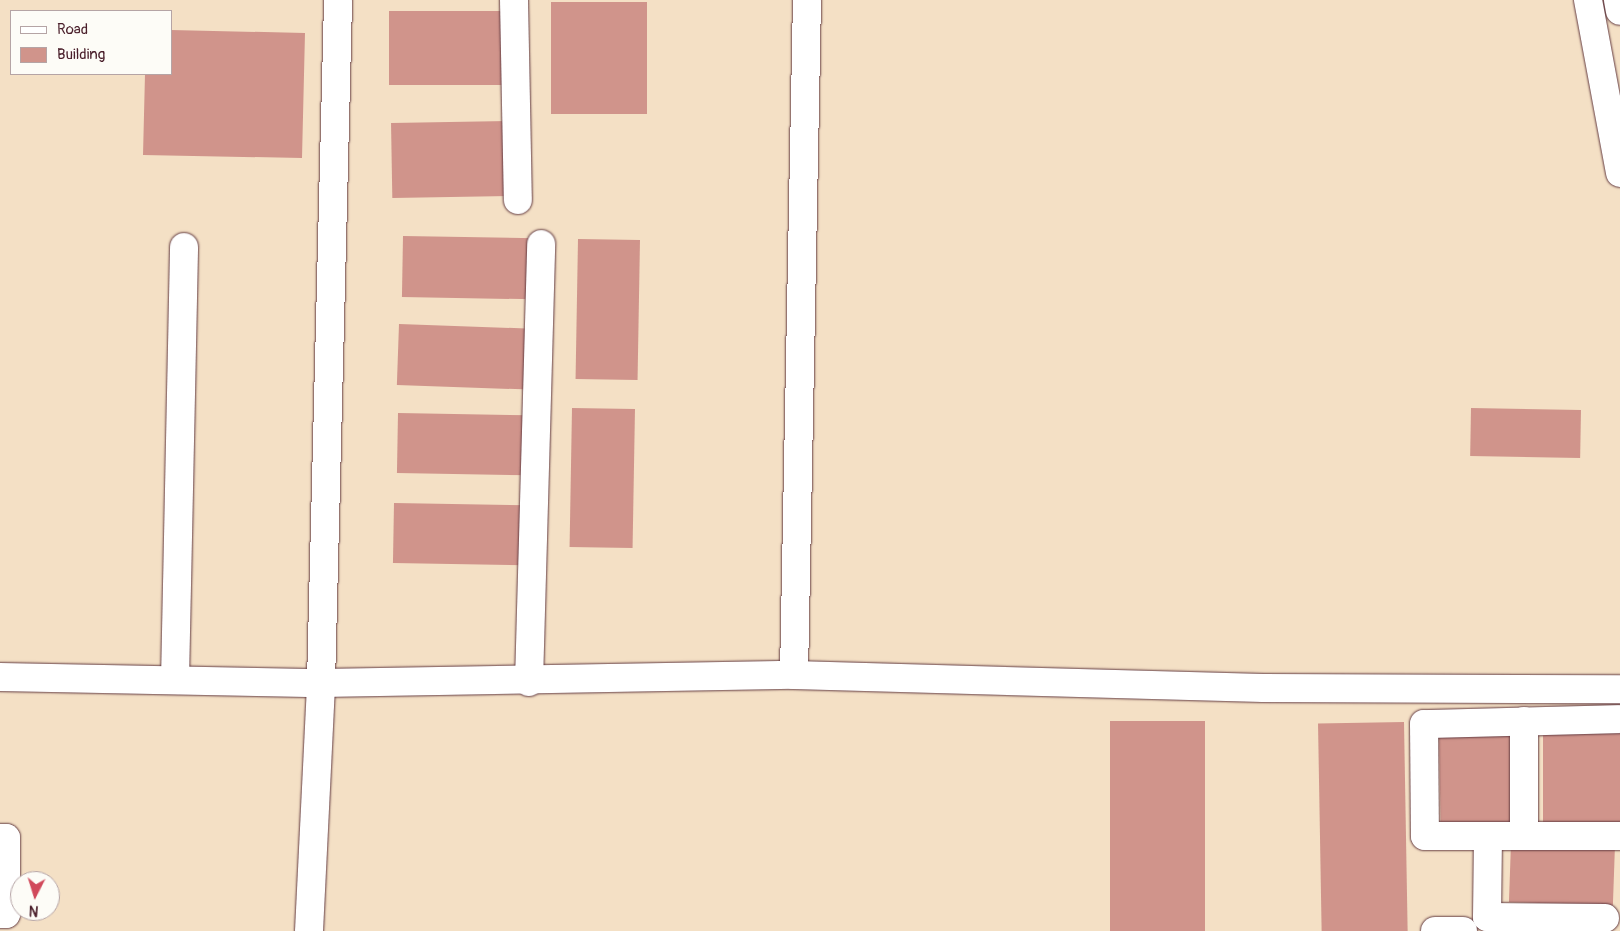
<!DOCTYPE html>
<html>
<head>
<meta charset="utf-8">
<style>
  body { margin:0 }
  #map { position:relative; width:1620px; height:931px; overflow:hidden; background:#f4e0c5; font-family:Pangolin,sans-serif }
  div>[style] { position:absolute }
  .building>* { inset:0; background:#d0948b; transform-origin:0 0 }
  .roads { filter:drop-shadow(0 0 1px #643c42) drop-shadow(0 0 1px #643c42) }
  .street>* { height:28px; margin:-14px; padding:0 14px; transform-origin:14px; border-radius:14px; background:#fff }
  span { translate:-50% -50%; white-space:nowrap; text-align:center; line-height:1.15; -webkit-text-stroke:5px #fdfcf7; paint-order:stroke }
  .legend { position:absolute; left:10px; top:10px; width:162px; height:65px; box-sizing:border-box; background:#fdfcf7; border:1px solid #b5a4a5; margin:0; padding:6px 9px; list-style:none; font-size:15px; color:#4a1f2b }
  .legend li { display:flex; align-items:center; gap:10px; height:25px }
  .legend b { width:25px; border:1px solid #b5a4a5 }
  .north { position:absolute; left:10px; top:871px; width:50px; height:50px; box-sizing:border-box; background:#fdfcf7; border:1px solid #b5a4a5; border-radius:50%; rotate:185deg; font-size:14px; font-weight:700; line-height:20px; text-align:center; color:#4a1f2b }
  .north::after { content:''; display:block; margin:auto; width:18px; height:22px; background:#d1495b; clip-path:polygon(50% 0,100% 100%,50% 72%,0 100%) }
</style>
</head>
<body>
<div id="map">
  <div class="building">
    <i style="left:647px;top:2px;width:112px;height:96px;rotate:90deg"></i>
    <i style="left:389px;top:11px;width:118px;height:74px"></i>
    <i style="clip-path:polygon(171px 30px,305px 33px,302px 158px,143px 155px,145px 74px,171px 74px)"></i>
    <i style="left:508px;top:121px;width:75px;height:117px;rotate:89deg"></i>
    <i style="left:403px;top:236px;width:133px;height:61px;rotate:1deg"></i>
    <i style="left:578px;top:239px;width:62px;height:140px;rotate:1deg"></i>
    <i style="left:399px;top:324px;width:133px;height:61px;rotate:2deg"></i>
    <i style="left:572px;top:408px;width:63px;height:139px;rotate:1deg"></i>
    <i style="left:1471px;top:408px;width:110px;height:48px;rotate:1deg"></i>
    <i style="left:398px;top:413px;width:133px;height:60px;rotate:1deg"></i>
    <i style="left:394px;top:503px;width:134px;height:60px;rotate:1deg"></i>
    <i style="left:1110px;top:721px;width:95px;height:210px"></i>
    <i style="left:1404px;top:722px;width:209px;height:86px;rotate:89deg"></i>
    <i style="left:1543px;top:729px;width:77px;height:94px"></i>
    <i style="left:1517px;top:731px;width:94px;height:78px;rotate:89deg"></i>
    <i style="left:1511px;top:843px;width:104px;height:59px;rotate:2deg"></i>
  </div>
  <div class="roads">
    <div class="street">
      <i style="left:514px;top:0;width:200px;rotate:88.9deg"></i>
      <i style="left:1588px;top:0;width:176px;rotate:79.5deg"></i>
      <i style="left:1618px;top:0;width:11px;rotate:80deg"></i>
      <i style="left:794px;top:675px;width:675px;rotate:-88.9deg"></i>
      <i style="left:0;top:677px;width:321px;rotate:1.1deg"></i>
      <i style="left:321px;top:683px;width:473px;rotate:-1deg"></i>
      <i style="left:794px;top:675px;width:469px;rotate:1.6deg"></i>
      <i style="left:1263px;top:688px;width:357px;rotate:0.2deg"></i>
      <i style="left:175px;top:680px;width:433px;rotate:-88.8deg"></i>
      <i style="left:529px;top:682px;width:438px;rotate:-88.4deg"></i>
      <i style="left:1619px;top:719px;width:195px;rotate:178.5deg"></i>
      <i style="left:1424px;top:724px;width:112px;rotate:89.5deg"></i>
      <i style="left:1425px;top:836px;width:195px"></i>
      <i style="left:1488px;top:836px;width:81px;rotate:90.7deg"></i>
      <i style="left:1487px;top:917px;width:118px;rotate:0.5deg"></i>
      <i style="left:1524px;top:836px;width:115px;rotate:-90deg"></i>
      <i style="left:0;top:838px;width:6px"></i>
      <i style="left:6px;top:838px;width:76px;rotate:90deg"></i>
      <i style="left:6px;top:914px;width:6px;rotate:180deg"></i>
      <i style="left:309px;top:931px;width:248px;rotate:-87.2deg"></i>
      <i style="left:321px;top:683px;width:683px;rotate:-88.57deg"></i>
      <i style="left:1435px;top:931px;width:28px"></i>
    </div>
  </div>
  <ul class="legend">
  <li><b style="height:6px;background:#fff"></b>Road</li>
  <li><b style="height:14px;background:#d0948b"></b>Building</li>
  </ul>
  <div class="north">N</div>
</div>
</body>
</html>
